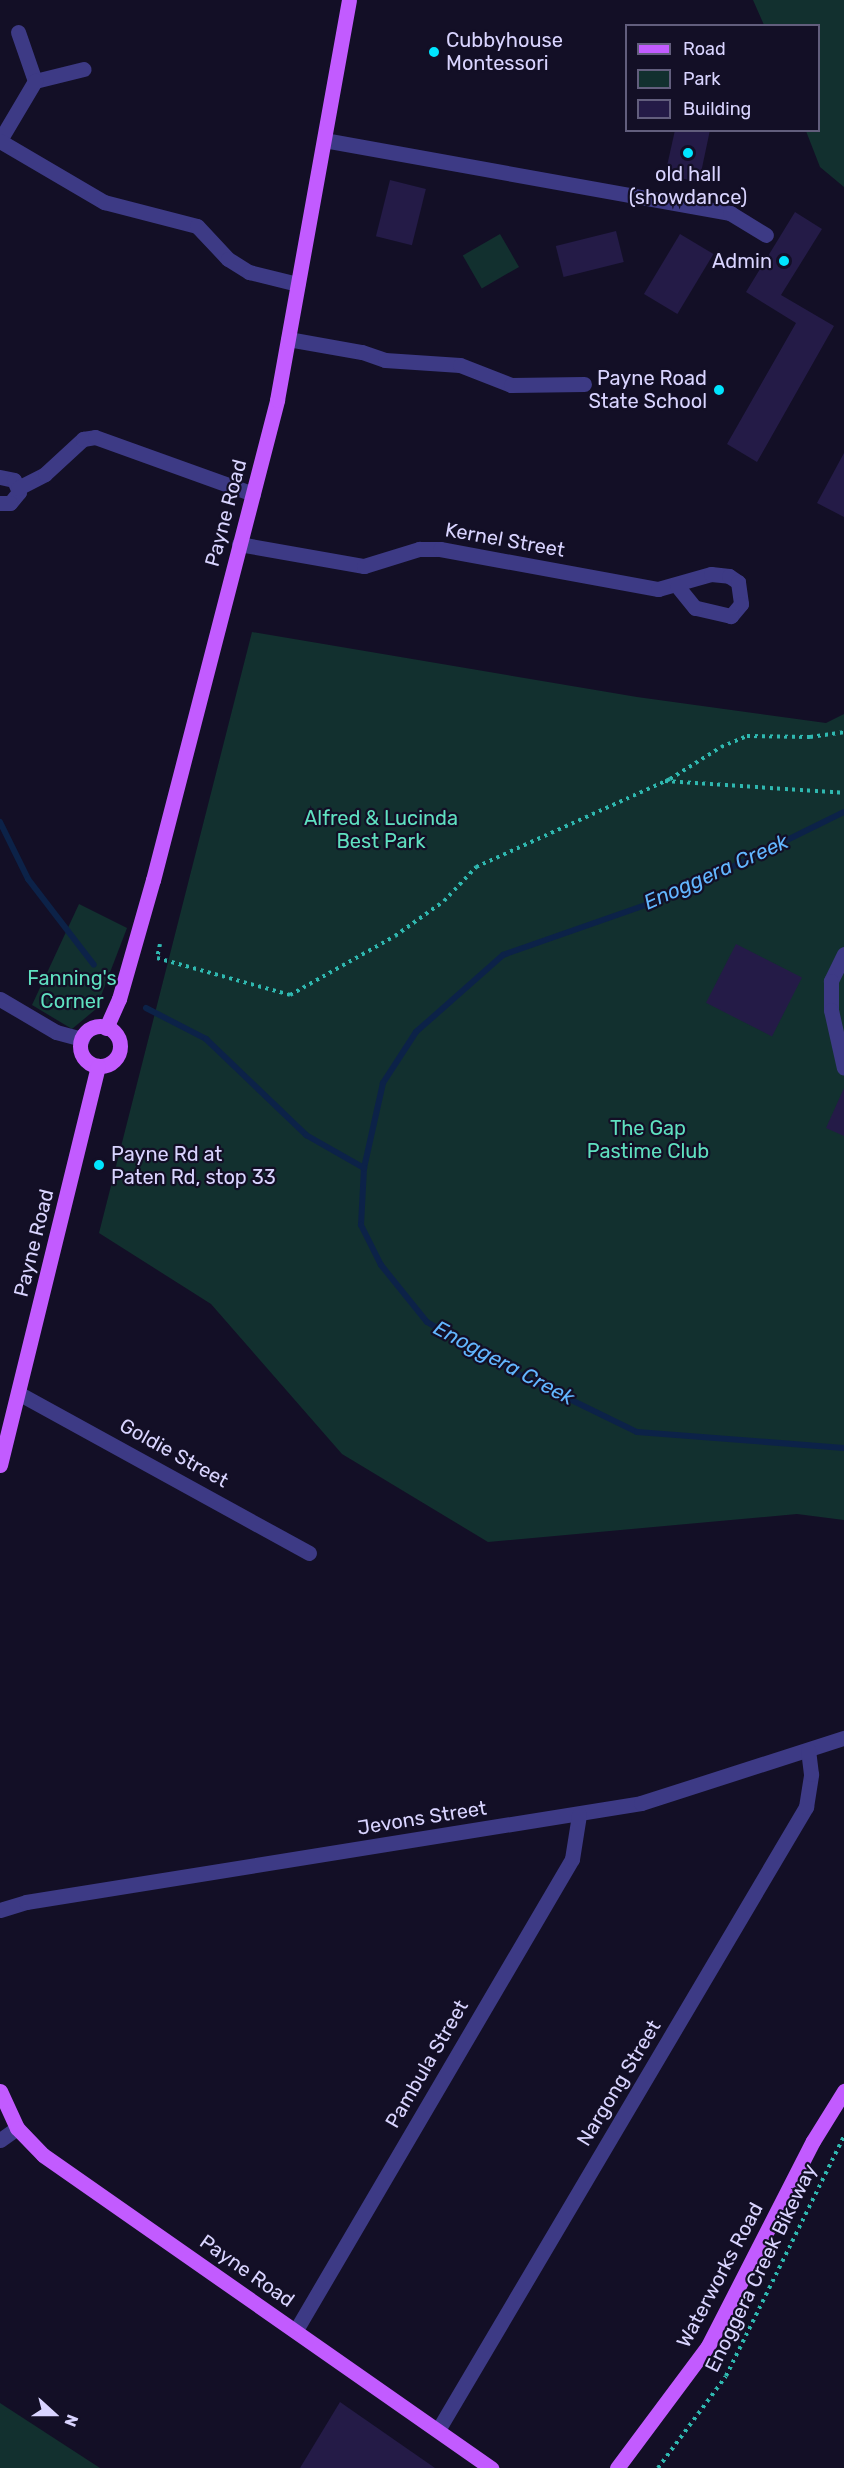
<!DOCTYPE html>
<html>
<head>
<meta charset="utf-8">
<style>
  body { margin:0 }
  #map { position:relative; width:844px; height:2468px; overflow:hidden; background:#130f26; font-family:Rubik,sans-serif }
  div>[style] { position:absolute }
  .green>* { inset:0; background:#12302f; transform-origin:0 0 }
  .stream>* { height:6px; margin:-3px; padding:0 3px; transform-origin:3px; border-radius:3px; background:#0c2248 }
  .building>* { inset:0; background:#241b47; transform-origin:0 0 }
  .path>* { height:4px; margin-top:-2px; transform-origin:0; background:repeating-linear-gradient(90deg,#2fb8b0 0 3px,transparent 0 7.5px) }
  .minor>* { height:15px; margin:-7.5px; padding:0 7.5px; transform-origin:7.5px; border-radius:7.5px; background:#3d3a85 }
  .major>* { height:15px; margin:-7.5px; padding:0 7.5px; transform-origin:7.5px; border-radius:7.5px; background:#c25bff }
  .major>.ring { margin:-7.5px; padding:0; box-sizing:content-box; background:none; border:15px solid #c25bff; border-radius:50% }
  .dots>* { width:16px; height:16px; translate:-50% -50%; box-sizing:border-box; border:3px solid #130f26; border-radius:50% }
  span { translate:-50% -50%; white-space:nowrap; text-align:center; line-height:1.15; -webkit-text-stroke:4.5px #130f26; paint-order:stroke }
  .poi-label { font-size:20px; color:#d9d4ff }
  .left { translate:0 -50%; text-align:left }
  .right { translate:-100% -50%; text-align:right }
  .street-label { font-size:20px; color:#d9d4ff }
  .park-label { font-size:20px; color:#5fe0c0 }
  .water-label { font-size:21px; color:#62b6ff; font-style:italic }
  .legend { position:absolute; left:625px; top:24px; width:195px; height:108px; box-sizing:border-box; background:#130f26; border:2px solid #625e7d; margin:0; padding:8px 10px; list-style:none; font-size:18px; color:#d9d4ff }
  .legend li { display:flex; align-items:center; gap:12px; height:30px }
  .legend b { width:30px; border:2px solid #625e7d }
  .north { position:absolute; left:24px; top:2384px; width:60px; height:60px; -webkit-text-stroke:4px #130f26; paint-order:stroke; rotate:111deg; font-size:16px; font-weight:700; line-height:24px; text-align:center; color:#d9d4ff }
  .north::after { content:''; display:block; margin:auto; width:21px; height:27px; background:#d9d4ff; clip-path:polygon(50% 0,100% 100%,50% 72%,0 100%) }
</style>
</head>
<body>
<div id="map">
  <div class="green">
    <i style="clip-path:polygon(753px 0,844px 0,844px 187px,820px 167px,806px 131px,818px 130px,818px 26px,764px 25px)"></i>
    <i style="left:500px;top:234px;width:38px;height:43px;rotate:60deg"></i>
    <i style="clip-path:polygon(252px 632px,637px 697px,826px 723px,844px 714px,844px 1520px,797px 1514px,488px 1542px,342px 1454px,211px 1304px,99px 1233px)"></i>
    <i style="clip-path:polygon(79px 904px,127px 928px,96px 1009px,72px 1029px,32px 1005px)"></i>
    <i style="clip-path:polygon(0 2403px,100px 2468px,0 2468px)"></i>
  </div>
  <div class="stream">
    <i style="left:844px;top:812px;width:186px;rotate:153.8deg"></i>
    <i style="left:677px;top:894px;width:184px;rotate:160.7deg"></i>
    <i style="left:503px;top:955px;width:116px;rotate:138.5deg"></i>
    <i style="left:416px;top:1032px;width:61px;rotate:122.9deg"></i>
    <i style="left:383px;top:1083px;width:87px;rotate:102.6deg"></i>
    <i style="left:364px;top:1168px;width:57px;rotate:93deg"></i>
    <i style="left:361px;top:1225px;width:45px;rotate:63.4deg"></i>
    <i style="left:381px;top:1265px;width:73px;rotate:51.1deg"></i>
    <i style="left:427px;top:1322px;width:105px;rotate:29.7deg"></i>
    <i style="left:518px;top:1374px;width:132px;rotate:26deg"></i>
    <i style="left:637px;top:1432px;width:208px;rotate:4.4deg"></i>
    <i style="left:0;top:822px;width:64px;rotate:63.8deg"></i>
    <i style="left:28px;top:879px;width:108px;rotate:52.5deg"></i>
    <i style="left:146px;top:1008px;width:68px;rotate:27.3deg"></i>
    <i style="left:206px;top:1039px;width:139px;rotate:43.8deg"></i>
    <i style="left:306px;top:1135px;width:67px;rotate:29.6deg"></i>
  </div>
  <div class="building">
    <i style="clip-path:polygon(675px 130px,710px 130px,699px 182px,665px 175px)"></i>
    <i style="left:390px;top:180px;width:37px;height:58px;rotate:14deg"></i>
    <i style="clip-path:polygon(795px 212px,822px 229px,781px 295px,834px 326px,757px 462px,727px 444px,796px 323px,746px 292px)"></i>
    <i style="left:616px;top:231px;width:32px;height:62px;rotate:76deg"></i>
    <i style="left:680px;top:234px;width:39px;height:70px;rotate:31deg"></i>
    <i style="clip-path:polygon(844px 453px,844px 517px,817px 503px)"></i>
    <i style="left:736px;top:944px;width:74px;height:66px;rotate:27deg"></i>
    <i style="clip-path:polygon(844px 1088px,844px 1136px,826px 1128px)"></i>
    <i style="clip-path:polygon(340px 2402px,435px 2468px,300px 2468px)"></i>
  </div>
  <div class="path">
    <i style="left:665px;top:781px;width:179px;rotate:3.8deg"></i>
    <i style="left:160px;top:944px;width:14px;rotate:102deg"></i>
    <i style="left:157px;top:958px;width:138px;rotate:15.5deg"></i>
    <i style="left:290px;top:995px;width:120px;rotate:-29.3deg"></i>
    <i style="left:395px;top:936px;width:60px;rotate:-35.5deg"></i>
    <i style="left:444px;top:901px;width:47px;rotate:-46.7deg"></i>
    <i style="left:476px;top:867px;width:213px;rotate:-24.4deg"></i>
    <i style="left:670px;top:779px;width:60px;rotate:-32.1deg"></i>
    <i style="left:721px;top:747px;width:28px;rotate:-23deg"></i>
    <i style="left:747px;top:736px;width:63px;rotate:0.9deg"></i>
    <i style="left:810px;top:737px;width:34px;rotate:-8deg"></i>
    <i style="left:658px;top:2468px;width:114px;rotate:-53.5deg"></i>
    <i style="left:726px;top:2376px;width:267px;rotate:-63.8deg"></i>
  </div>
  <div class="minor">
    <i style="left:18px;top:32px;width:52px;rotate:70.9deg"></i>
    <i style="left:35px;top:81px;width:50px;rotate:-13.8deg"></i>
    <i style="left:0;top:140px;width:69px;rotate:-59.3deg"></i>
    <i style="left:324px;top:140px;width:413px;rotate:10.2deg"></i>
    <i style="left:730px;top:213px;width:42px;rotate:31.4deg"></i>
    <i style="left:0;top:141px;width:121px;rotate:30.4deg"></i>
    <i style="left:104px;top:202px;width:96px;rotate:14.5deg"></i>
    <i style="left:197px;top:226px;width:45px;rotate:46.8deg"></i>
    <i style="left:228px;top:259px;width:25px;rotate:32deg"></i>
    <i style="left:249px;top:272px;width:50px;rotate:13.8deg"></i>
    <i style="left:288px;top:339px;width:75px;rotate:10deg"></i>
    <i style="left:362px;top:352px;width:24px;rotate:19deg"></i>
    <i style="left:385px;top:360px;width:75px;rotate:3.8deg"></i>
    <i style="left:460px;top:365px;width:55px;rotate:21.4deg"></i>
    <i style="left:511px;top:385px;width:73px;rotate:-0.8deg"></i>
    <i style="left:0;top:477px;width:14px;rotate:12deg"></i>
    <i style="left:14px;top:480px;width:13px;rotate:67deg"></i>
    <i style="left:19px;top:492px;width:14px;rotate:129deg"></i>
    <i style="left:10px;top:503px;width:10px;rotate:180deg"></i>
    <i style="left:18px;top:488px;width:30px;rotate:-27deg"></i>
    <i style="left:45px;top:474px;width:52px;rotate:-42.6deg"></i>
    <i style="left:83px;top:439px;width:12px;rotate:-9deg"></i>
    <i style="left:95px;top:437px;width:168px;rotate:19.8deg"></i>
    <i style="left:239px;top:544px;width:127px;rotate:10deg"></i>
    <i style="left:364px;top:566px;width:58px;rotate:-17.2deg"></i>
    <i style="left:419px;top:549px;width:21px"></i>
    <i style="left:440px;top:549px;width:222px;rotate:10.4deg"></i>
    <i style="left:658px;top:589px;width:55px;rotate:-15.8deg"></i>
    <i style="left:711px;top:574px;width:18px;rotate:6deg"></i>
    <i style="left:729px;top:576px;width:11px;rotate:34deg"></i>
    <i style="left:738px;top:582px;width:22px;rotate:82deg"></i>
    <i style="left:741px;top:604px;width:16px;rotate:130deg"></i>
    <i style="left:731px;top:616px;width:37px;rotate:-167deg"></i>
    <i style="left:695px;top:608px;width:28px;rotate:-129deg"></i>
    <i style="left:844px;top:954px;width:30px;rotate:116deg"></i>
    <i style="left:831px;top:981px;width:29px;rotate:90deg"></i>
    <i style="left:831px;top:1010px;width:59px;rotate:77.4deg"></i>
    <i style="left:0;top:999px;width:65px;rotate:30.5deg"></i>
    <i style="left:56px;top:1032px;width:27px;rotate:15deg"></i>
    <i style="left:18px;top:1393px;width:332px;rotate:28.8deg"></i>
    <i style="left:0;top:1910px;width:27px;rotate:-17deg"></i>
    <i style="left:26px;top:1902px;width:623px;rotate:-9.14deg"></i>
    <i style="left:641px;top:1803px;width:213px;rotate:-17.8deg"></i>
    <i style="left:0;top:2140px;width:21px;rotate:-35deg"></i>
    <i style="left:296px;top:2330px;width:546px;rotate:-59.63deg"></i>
    <i style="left:572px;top:1859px;width:45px;rotate:-81deg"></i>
    <i style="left:438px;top:2430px;width:724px;rotate:-59.43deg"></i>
    <i style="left:806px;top:1807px;width:33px;rotate:-81deg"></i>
    <i style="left:811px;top:1774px;width:24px;rotate:-97deg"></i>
  </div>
  <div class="major">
    <i class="ring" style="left:80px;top:1026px;width:25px;height:25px"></i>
    <i style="left:106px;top:1028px;width:32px;rotate:-66deg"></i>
    <i style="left:119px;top:999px;width:124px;rotate:-74.1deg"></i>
    <i style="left:153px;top:880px;width:496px;rotate:-75.5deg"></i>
    <i style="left:277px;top:400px;width:406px;rotate:-79.8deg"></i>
    <i style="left:0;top:1465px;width:411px;rotate:-76.2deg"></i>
    <i style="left:0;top:2091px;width:41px;rotate:65.3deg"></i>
    <i style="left:17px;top:2128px;width:37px;rotate:46deg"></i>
    <i style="left:43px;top:2155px;width:547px;rotate:34.94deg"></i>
    <i style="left:617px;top:2468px;width:152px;rotate:-53.3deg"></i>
    <i style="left:708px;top:2346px;width:230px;rotate:-62.9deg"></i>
    <i style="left:813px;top:2141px;width:59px;rotate:-58.2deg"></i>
  </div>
  <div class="dots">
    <i style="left:434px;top:52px;background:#00e5ff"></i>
    <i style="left:688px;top:153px;background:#00e5ff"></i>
    <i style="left:784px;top:261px;background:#00e5ff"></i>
    <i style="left:719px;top:390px;background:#00e5ff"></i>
    <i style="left:99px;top:1165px;background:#00e5ff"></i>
  </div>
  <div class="poi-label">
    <span class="left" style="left:446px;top:52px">Cubbyhouse<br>Montessori</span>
    <span style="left:688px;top:186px">old hall<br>(showdance)</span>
    <span class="right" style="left:772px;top:261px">Admin</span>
    <span class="right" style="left:707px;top:390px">Payne Road<br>State School</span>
    <span class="left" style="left:111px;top:1166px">Payne Rd at<br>Paten Rd, stop 33</span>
  </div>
  <div class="street-label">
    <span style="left:226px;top:513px;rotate:-75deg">Payne Road</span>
    <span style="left:505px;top:540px;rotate:10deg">Kernel Street</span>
    <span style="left:34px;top:1243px;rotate:-76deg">Payne Road</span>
    <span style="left:174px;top:1453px;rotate:29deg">Goldie Street</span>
    <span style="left:422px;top:1818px;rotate:-9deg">Jevons Street</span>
    <span style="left:427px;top:2064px;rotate:-60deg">Pambula Street</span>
    <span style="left:619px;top:2083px;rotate:-59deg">Nargong Street</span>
    <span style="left:761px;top:2268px;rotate:-64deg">Enoggera Creek Bikeway</span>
    <span style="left:247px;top:2271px;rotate:35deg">Payne Road</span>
    <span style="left:720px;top:2275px;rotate:-62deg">Waterworks Road</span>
  </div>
  <div class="park-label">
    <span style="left:381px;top:830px">Alfred &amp; Lucinda<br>Best Park</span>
    <span style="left:72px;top:990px">Fanning's<br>Corner</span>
    <span style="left:648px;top:1140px">The Gap<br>Pastime Club</span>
  </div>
  <div class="water-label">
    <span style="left:716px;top:872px;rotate:-24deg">Enoggera Creek</span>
    <span style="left:504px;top:1363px;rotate:28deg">Enoggera Creek</span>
  </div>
  <ul class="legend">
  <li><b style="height:8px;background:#c25bff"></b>Road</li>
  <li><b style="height:16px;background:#12302f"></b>Park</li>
  <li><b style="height:16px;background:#241b47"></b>Building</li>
  </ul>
  <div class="north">N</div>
</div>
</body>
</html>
